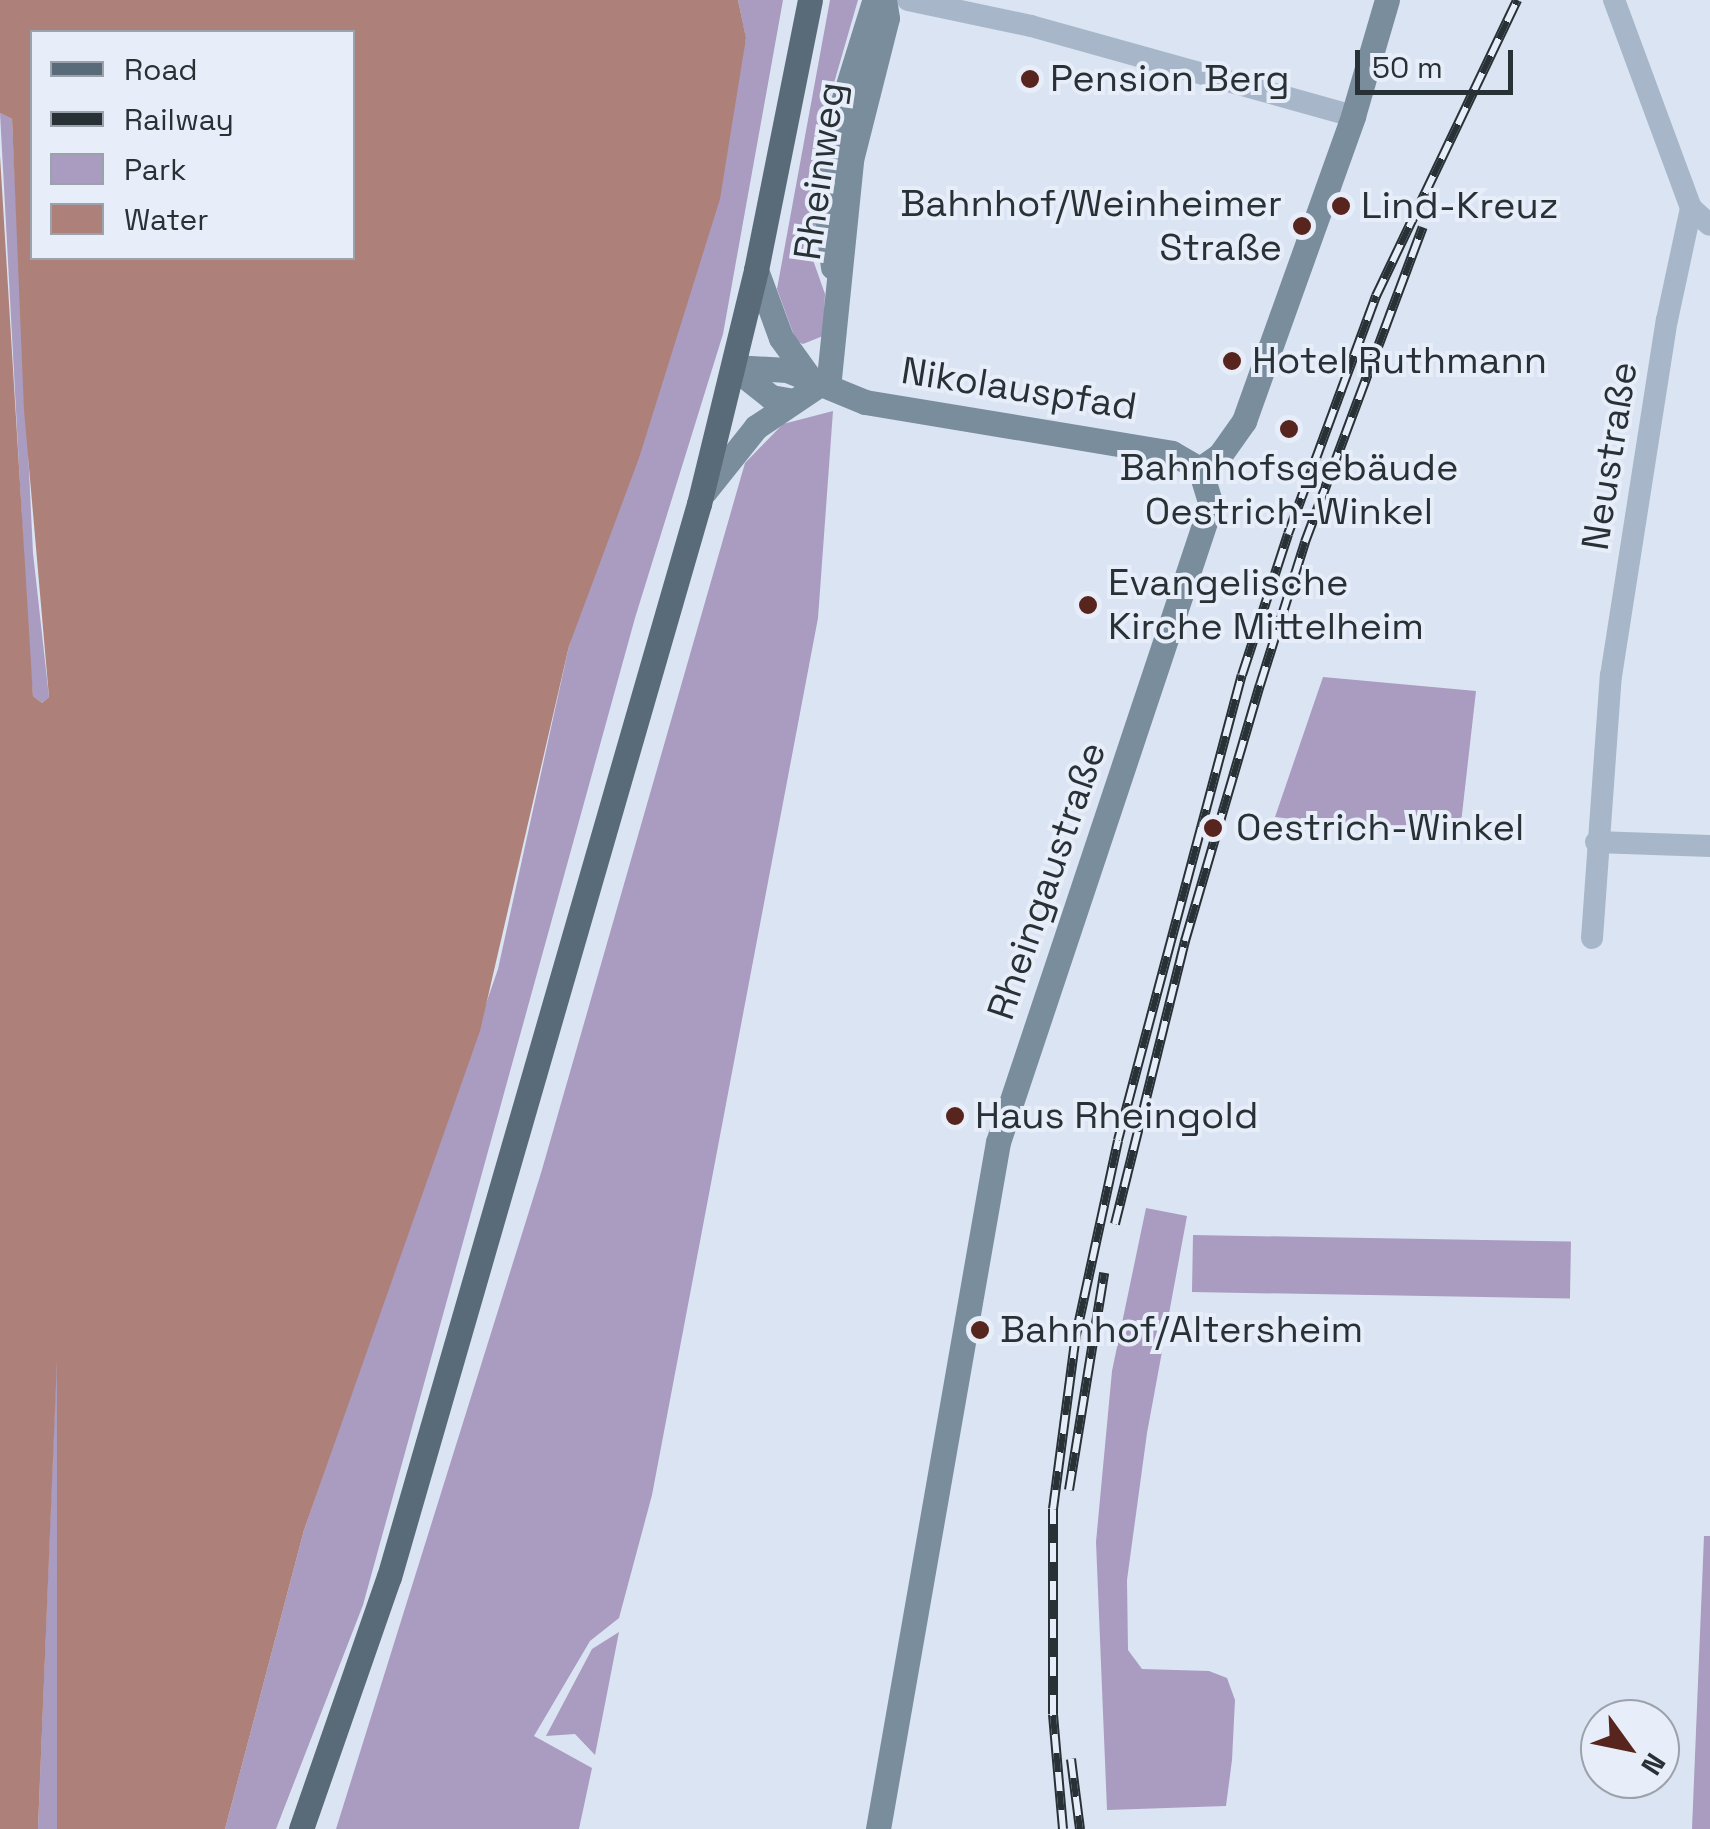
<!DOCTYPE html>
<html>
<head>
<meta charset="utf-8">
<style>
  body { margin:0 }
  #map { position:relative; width:1710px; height:1829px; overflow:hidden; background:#dbe4f2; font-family:"Space Grotesk",sans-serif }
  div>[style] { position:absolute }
  .green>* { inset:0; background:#aa9bc0; transform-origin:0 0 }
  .water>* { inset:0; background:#ae807a }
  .street>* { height:22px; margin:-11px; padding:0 11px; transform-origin:11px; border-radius:11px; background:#a7b7c9 }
  .secondary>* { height:25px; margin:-12.5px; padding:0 12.5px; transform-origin:12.5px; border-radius:12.5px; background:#798d9d }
  .primary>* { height:25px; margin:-12.5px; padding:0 12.5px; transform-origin:12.5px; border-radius:12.5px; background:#596b78 }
  .rail>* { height:10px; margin-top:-5px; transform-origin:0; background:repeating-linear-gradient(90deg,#e7eef9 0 19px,#283136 0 38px); box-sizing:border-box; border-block:2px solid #283136 }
  .dots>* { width:28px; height:28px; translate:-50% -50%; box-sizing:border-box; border:5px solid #e7eef9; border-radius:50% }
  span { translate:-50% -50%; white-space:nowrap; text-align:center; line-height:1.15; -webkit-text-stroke:8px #e7eef9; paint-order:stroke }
  .poi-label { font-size:38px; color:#283136 }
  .left { translate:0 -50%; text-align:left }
  .right { translate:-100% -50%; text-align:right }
  .street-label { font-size:38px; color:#283136 }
  .legend { position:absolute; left:30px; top:30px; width:325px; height:230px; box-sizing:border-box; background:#e7eef9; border:2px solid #9ba2ab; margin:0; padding:12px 18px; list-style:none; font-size:30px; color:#283136 }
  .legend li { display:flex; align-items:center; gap:20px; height:50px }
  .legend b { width:50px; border:2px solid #9ba2ab }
  .north { position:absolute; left:1580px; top:1699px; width:100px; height:100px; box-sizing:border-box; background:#e7eef9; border:2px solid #9ba2ab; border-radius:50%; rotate:123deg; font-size:28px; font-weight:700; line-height:40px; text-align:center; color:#283136 }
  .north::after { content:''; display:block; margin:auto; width:35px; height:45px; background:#57251e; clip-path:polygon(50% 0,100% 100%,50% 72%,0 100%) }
  .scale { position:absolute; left:1355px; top:50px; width:158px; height:45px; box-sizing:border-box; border:5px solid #283136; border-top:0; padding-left:12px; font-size:30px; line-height:35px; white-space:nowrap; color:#283136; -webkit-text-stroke:8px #e7eef9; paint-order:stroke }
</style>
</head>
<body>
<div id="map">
  <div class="green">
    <i style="clip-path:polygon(738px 0,783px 0,723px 334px,635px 618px,363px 1605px,276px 1829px,225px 1829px,304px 1530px,498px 969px,569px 646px,746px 39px)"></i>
    <i style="clip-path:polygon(830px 0,858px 0,821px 128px,813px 260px,825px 294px,823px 336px,803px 344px,796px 341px,777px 289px)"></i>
    <i style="clip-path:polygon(0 113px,12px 119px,33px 553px,49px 697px,42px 703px,33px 696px,29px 652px)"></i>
    <i style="clip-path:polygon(833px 411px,818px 618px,652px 1495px,619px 1618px,590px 1641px,534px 1736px,592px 1768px,579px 1829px,336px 1829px,541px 1173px,745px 463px,783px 424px)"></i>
    <i style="clip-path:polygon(1323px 677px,1476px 691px,1461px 823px,1435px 835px,1275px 817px)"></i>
    <i style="clip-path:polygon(1146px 1208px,1187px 1216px,1147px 1433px,1127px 1580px,1128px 1650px,1142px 1669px,1209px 1671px,1227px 1678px,1235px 1700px,1232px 1760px,1226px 1806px,1107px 1810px,1096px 1542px,1112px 1371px)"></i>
    <i style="left:1193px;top:1235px;width:378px;height:57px;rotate:1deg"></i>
    <i style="clip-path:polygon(58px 1323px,57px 1829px,38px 1829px)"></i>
    <i style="clip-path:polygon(1704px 1536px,1710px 1536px,1710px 1829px,1692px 1829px)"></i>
    <i style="clip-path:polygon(619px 1632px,595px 1755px,575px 1734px,546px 1736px,592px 1649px)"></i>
  </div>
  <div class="water">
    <i style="clip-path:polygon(evenodd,0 0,738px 0,746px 38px,720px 199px,639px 458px,569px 646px,480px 1031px,304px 1530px,225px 1829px,57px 1829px,57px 1361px,38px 1829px,0 1829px,0 156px,33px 696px,42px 703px,49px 697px,24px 410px,12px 119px,0 113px,0 0,32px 32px,352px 32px,352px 258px,32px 258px,32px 32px)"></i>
  </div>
  <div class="street">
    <i style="left:908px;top:0;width:126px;rotate:11.9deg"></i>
    <i style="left:1031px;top:26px;width:334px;rotate:15.6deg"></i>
    <i style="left:1691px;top:208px;width:25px;rotate:42deg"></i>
    <i style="left:1596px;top:842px;width:114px;rotate:2deg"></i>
    <i style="left:1592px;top:938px;width:263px;rotate:-85.9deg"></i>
    <i style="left:1611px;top:676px;width:360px;rotate:-81.1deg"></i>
    <i style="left:1667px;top:320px;width:115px;rotate:-77.9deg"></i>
    <i style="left:1691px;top:208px;width:222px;rotate:-110.3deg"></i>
  </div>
  <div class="secondary">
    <i style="left:833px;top:267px;width:62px;rotate:-97.5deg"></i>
    <i style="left:825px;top:206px;width:63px;rotate:-85.5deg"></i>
    <i style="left:830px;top:143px;width:145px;rotate:-72.7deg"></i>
    <i style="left:756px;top:270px;width:72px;rotate:69.8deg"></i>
    <i style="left:781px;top:338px;width:48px;rotate:54.3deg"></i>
    <i style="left:733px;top:367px;width:54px;rotate:3.2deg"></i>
    <i style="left:787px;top:370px;width:84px;rotate:22.3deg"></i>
    <i style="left:865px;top:402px;width:311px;rotate:9.4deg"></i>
    <i style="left:1172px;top:453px;width:32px;rotate:30deg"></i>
    <i style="left:1200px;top:469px;width:37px;rotate:73deg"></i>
    <i style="left:1211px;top:504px;width:673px;rotate:108.46deg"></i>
    <i style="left:998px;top:1142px;width:697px;rotate:99.91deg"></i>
    <i style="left:733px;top:367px;width:48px;rotate:38.3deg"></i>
    <i style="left:771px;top:397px;width:23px;rotate:10deg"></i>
    <i style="left:1200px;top:469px;width:24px;rotate:-35deg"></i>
    <i style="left:1220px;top:455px;width:42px;rotate:-54.8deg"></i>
    <i style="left:1244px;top:421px;width:324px;rotate:-70.3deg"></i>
    <i style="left:1353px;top:116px;width:121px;rotate:-73.7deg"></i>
    <i style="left:705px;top:491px;width:82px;rotate:-51.4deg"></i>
    <i style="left:756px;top:427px;width:88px;rotate:-33.9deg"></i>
    <i style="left:829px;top:378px;width:219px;rotate:-84.2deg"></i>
    <i style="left:851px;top:160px;width:146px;rotate:-75.8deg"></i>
    <i style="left:887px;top:18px;width:18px;rotate:-99deg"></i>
  </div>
  <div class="primary">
    <i style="left:301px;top:1829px;width:267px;rotate:-70.8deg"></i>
    <i style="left:389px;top:1577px;width:1117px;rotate:-73.89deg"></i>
    <i style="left:699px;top:504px;width:241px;rotate:-76.3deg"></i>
    <i style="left:756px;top:270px;width:275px;rotate:-78.7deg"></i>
  </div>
  <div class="rail">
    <i style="left:1115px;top:1224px;width:292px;rotate:-76.1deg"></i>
    <i style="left:1185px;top:941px;width:267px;rotate:-73.7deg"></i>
    <i style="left:1260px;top:685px;width:150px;rotate:-72.5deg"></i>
    <i style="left:1305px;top:542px;width:336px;rotate:-69.5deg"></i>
    <i style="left:1069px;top:1490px;width:220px;rotate:-80.8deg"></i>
    <i style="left:1071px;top:1759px;width:71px;rotate:82.7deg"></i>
    <i style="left:1063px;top:1829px;width:115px;rotate:-95deg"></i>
    <i style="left:1053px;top:1714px;width:205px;rotate:-90deg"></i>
    <i style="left:1053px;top:1509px;width:176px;rotate:-82.5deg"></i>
    <i style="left:1076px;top:1335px;width:199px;rotate:-77.8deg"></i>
    <i style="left:1118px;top:1140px;width:481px;rotate:-75.1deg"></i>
    <i style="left:1242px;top:675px;width:148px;rotate:-71.9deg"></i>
    <i style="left:1288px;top:534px;width:254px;rotate:-69.7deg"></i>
    <i style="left:1376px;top:296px;width:328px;rotate:-64.5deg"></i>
  </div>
  <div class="dots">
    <i style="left:1030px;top:79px;background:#57251e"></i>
    <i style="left:1341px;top:206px;background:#57251e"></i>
    <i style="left:1302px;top:226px;background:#57251e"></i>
    <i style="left:1232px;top:361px;background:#57251e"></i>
    <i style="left:1289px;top:429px;background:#57251e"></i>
    <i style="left:1088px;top:605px;background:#57251e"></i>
    <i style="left:1213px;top:828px;background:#57251e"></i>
    <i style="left:955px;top:1116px;background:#57251e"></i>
    <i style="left:980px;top:1330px;background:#57251e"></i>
  </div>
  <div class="poi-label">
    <span class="left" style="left:1050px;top:79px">Pension Berg</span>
    <span class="right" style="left:1282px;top:226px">Bahnhof/Weinheimer<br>Straße</span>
    <span class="left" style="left:1361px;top:206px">Lind-Kreuz</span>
    <span class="left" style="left:1252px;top:361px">Hotel Ruthmann</span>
    <span style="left:1289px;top:490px">Bahnhofsgebäude<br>Oestrich-Winkel</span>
    <span class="left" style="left:1108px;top:605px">Evangelische<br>Kirche Mittelheim</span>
    <span class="left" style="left:1236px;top:828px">Oestrich-Winkel</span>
    <span class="left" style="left:975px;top:1116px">Haus Rheingold</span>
    <span class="left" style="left:1000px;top:1330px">Bahnhof/Altersheim</span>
  </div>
  <div class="street-label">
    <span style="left:820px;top:171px;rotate:-82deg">Rheinweg</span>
    <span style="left:1019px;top:389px;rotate:9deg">Nikolauspfad</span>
    <span style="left:1610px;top:456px;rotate:-81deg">Neustraße</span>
    <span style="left:1047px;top:881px;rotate:-71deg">Rheingaustraße</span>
  </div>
  <ul class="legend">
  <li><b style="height:12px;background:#596b78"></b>Road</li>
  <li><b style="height:12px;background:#283136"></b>Railway</li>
  <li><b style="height:28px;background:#aa9bc0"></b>Park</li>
  <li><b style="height:28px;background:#ae807a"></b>Water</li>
  </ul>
  <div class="north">N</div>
  <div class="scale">50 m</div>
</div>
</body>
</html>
